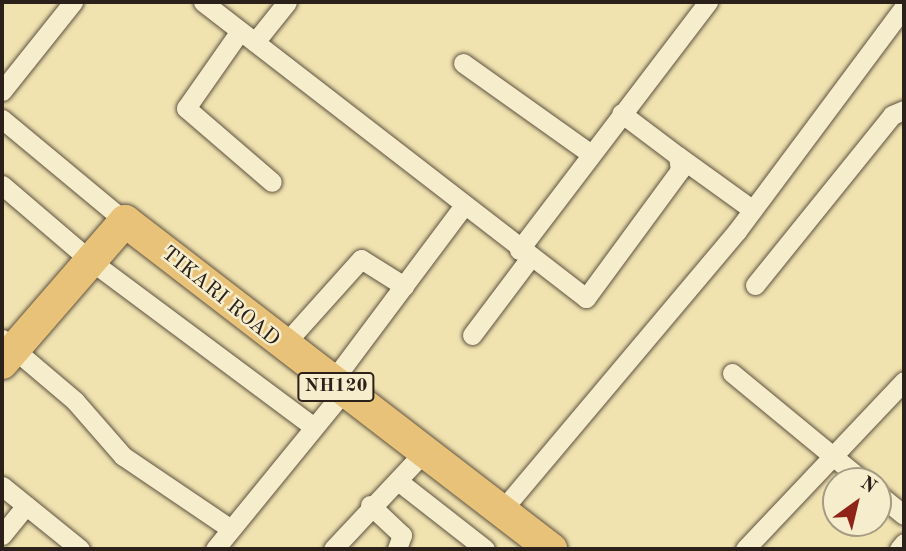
<!DOCTYPE html>
<html>
<head>
<meta charset="utf-8">
<style>
  body { margin:0 }
  #map { position:relative; width:906px; height:551px; overflow:hidden; background:#f1e3b0; font-family:"Old Standard TT",serif }
  div>[style] { position:absolute }
  .roads { filter:drop-shadow(0 0 2px #5d5240) drop-shadow(0 0 2px #5d5240) }
  .minor>* { height:19px; margin:-9.5px; padding:0 9.5px; transform-origin:9.5px; border-radius:9.5px; background:#f6edcc }
  .trunk>* { height:32px; margin:-16px; padding:0 16px; transform-origin:16px; border-radius:16px; background:#e8c278 }
  span { translate:-50% -50%; white-space:nowrap; text-align:center; line-height:1.15; -webkit-text-stroke:5px #f6edcc; paint-order:stroke }
  .shield-label span { padding:2px 5px; background:#f6edcc; border:2px solid; border-radius:5px; -webkit-text-stroke-width:0 }
  .shield-label { font-size:19px; color:#2c211a; font-weight:700 }
  .street-label { font-size:21px; color:#2c211a }
  .frame { position:absolute; inset:0; border:4px solid #2c211a; pointer-events:none }
  .north { position:absolute; left:822px; top:467px; width:70px; height:70px; box-sizing:border-box; background:#f6edcc; border:2px solid #a59b85; border-radius:50%; rotate:34deg; font-size:19px; font-weight:700; line-height:28px; text-align:center; color:#2c211a }
  .north::after { content:''; display:block; margin:auto; width:24px; height:32px; background:#8f2418; clip-path:polygon(50% 0,100% 100%,50% 72%,0 100%) }
</style>
</head>
<body>
<div id="map">
  <div class="roads">
    <div class="minor">
      <i style="left:203px;top:2px;width:484px;rotate:37.7deg"></i>
      <i style="left:586px;top:298px;width:159px;rotate:-53.7deg"></i>
      <i style="left:680px;top:170px;width:14px;rotate:-98deg"></i>
      <i style="left:678px;top:156px;width:71px;rotate:-143deg"></i>
      <i style="left:240px;top:31px;width:94px;rotate:125deg"></i>
      <i style="left:186px;top:108px;width:113px;rotate:40.7deg"></i>
      <i style="left:255px;top:42px;width:51px;rotate:-51.3deg"></i>
      <i style="left:463px;top:63px;width:157px;rotate:35.4deg"></i>
      <i style="left:2px;top:91px;width:114px;rotate:-51.4deg"></i>
      <i style="left:2px;top:119px;width:160px;rotate:39.7deg"></i>
      <i style="left:678px;top:156px;width:92px;rotate:35.8deg"></i>
      <i style="left:2px;top:185px;width:117px;rotate:40.5deg"></i>
      <i style="left:91px;top:261px;width:276px;rotate:36.7deg"></i>
      <i style="left:519px;top:250px;width:312px;rotate:-52.7deg"></i>
      <i style="left:755px;top:285px;width:218px;rotate:-51.1deg"></i>
      <i style="left:892px;top:115px;width:13px;rotate:-23deg"></i>
      <i style="left:472px;top:335px;width:96px;rotate:-53deg"></i>
      <i style="left:2px;top:339px;width:96px;rotate:40.3deg"></i>
      <i style="left:75px;top:401px;width:73px;rotate:48.9deg"></i>
      <i style="left:123px;top:456px;width:130px;rotate:34.1deg"></i>
      <i style="left:282px;top:347px;width:118px;rotate:-48.1deg"></i>
      <i style="left:361px;top:259px;width:51px;rotate:32.1deg"></i>
      <i style="left:732px;top:373px;width:170px;rotate:39.5deg"></i>
      <i style="left:331px;top:383px;width:222px;rotate:-53.2deg"></i>
      <i style="left:398px;top:481px;width:110px;rotate:38deg"></i>
      <i style="left:2px;top:486px;width:100px;rotate:38.9deg"></i>
      <i style="left:878px;top:494px;width:33px;rotate:39deg"></i>
      <i style="left:370px;top:505px;width:44px;rotate:43.2deg"></i>
      <i style="left:402px;top:535px;width:15px;rotate:110deg"></i>
      <i style="left:502px;top:510px;width:365px;rotate:-49.9deg"></i>
      <i style="left:737px;top:231px;width:279px;rotate:-53.3deg"></i>
      <i style="left:2px;top:535px;width:38px;rotate:-51deg"></i>
      <i style="left:215px;top:549px;width:203px;rotate:-50.8deg"></i>
      <i style="left:333px;top:549px;width:133px;rotate:-46.8deg"></i>
      <i style="left:745px;top:549px;width:231px;rotate:-46.6deg"></i>
      <i style="left:899px;top:549px;width:8px;rotate:-50deg"></i>
    </div>
    <div class="trunk">
      <i style="left:2px;top:363px;width:188px;rotate:-49.1deg"></i>
      <i style="left:125px;top:221px;width:538px;rotate:37.59deg"></i>
    </div>
  </div>
  <div class="shield-label">
    <span style="left:336px;top:387px">NH120</span>
  </div>
  <div class="street-label">
    <span style="left:220px;top:297px;rotate:39deg">TIKARI ROAD</span>
  </div>
  <div class="frame"></div>
  <div class="north">N</div>
</div>
</body>
</html>
